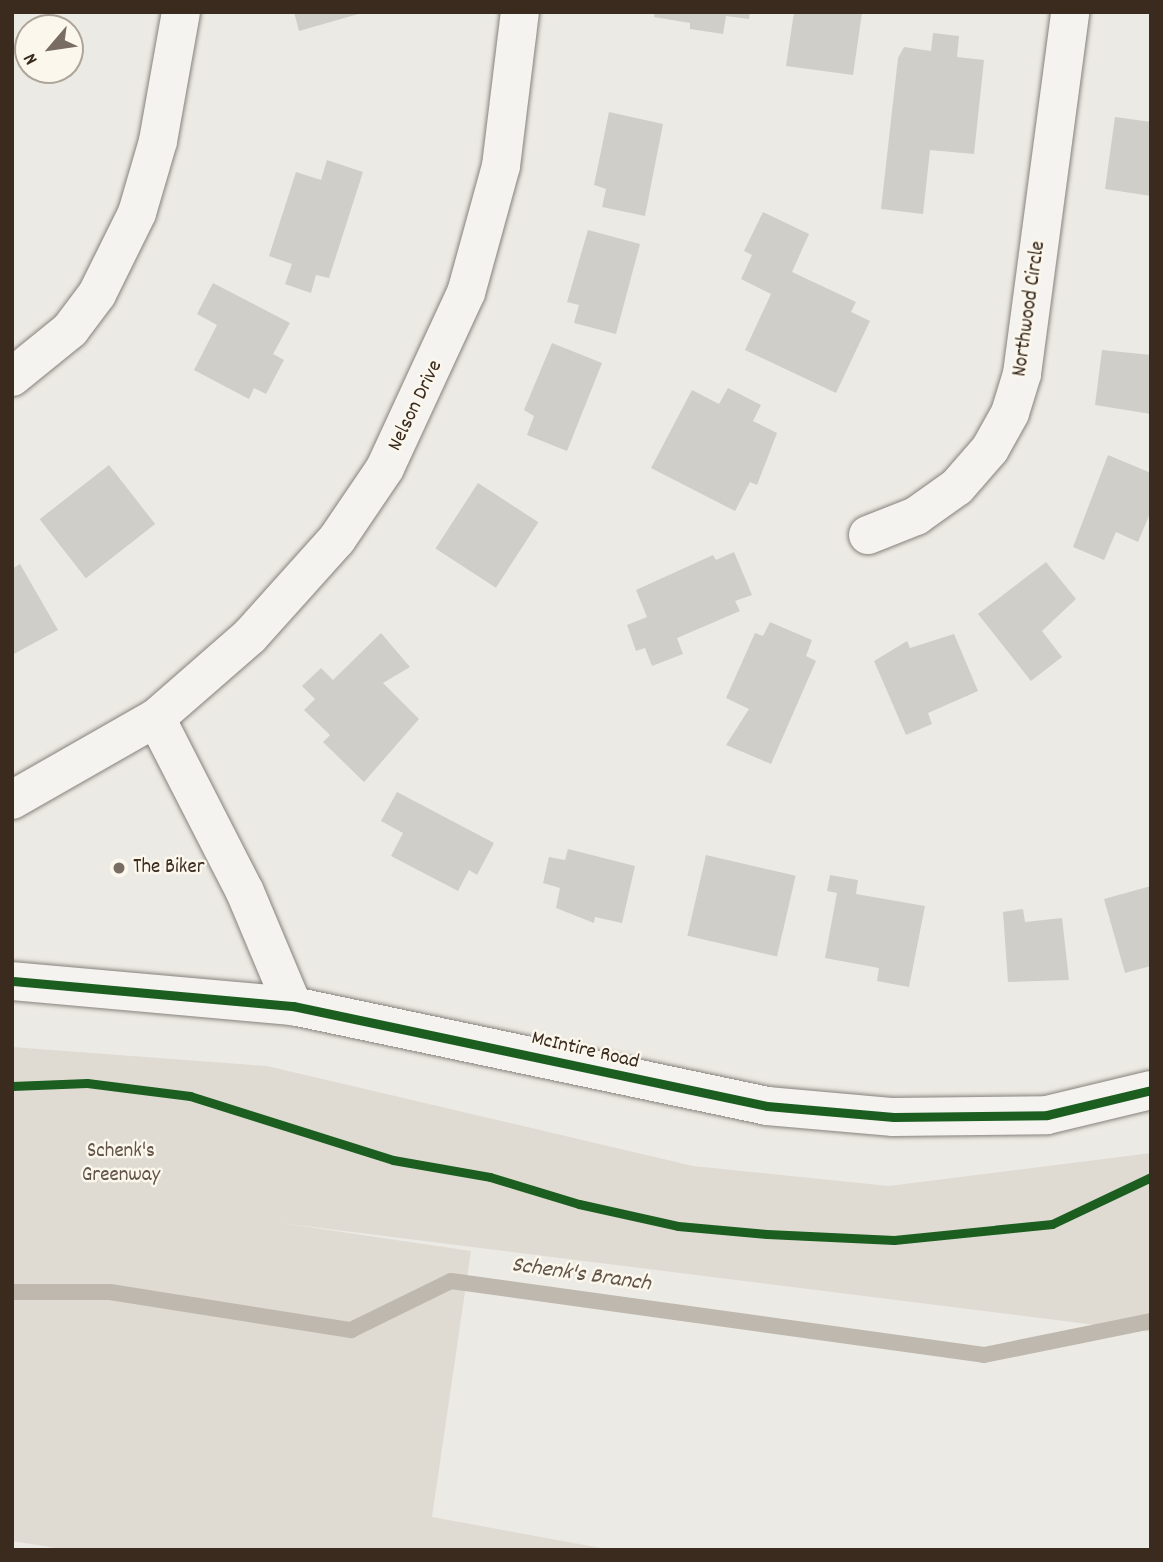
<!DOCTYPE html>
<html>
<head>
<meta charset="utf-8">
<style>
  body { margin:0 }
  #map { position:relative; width:1163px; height:1562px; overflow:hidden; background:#eceae4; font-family:Dekko,sans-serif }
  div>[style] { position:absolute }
  .built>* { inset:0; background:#dfdbd2 }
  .stream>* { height:16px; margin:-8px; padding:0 8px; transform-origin:8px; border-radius:8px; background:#bfb8ae }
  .building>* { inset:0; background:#d0cec9; transform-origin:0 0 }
  .roads { filter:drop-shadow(0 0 2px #86827c) drop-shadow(0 0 2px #86827c) }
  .minor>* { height:38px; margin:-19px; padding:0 19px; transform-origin:19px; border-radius:19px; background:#f4f3ef }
  .major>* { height:38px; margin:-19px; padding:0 19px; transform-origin:19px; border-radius:19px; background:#f4f3ef }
  .cycleway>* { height:9px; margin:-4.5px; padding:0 4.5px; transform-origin:4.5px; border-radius:4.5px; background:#1b5e20 }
  .dots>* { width:19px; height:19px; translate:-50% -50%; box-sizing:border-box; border:4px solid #fbf7ec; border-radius:50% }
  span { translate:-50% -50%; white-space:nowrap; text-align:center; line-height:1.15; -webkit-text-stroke:5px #fbf7ec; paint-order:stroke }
  .street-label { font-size:21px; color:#3b2a1e }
  .poi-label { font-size:21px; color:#3b2a1e }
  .left { translate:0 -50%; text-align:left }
  .park-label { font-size:21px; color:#625347 }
  .water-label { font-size:23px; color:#635448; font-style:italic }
  .frame { position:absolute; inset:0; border:14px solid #3b2a1e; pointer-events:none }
  .north { position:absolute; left:14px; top:14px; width:70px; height:70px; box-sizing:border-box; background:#fbf7ec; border:2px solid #aea59a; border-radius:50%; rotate:241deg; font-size:19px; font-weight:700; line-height:28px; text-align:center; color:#3b2a1e }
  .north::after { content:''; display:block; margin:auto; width:24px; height:32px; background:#796d63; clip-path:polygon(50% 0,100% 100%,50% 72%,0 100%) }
</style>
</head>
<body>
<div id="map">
  <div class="built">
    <i style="clip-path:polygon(12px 1047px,267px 1066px,693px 1166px,889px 1186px,1151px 1153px,1151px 1332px,281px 1223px,471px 1251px,432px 1517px,612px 1550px,68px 1550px,12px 1541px)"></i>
  </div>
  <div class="stream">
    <i style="left:12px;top:1292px;width:98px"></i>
    <i style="left:110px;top:1292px;width:244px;rotate:9deg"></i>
    <i style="left:351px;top:1330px;width:111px;rotate:-26.1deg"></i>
    <i style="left:451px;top:1281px;width:538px;rotate:7.9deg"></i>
    <i style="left:984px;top:1355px;width:170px;rotate:-11.5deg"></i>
  </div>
  <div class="building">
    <i style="clip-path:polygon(294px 12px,362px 12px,362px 13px,299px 31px)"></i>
    <i style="clip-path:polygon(655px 12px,750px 12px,749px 19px,726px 16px,723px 34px,690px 29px,690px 23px,654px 17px)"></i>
    <i style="clip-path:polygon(794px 12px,862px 13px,853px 75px,786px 66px)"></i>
    <i style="clip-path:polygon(933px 33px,959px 36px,957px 57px,984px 60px,974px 154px,930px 150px,923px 214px,881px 209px,898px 58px,904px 47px,931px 51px)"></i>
    <i style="clip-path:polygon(609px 112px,663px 124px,645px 216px,602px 207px,606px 189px,594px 185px)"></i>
    <i style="clip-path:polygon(1115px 117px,1151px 122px,1151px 196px,1105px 189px)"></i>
    <i style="clip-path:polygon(327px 160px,363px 172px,329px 278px,316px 275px,311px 293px,285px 284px,292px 264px,269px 256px,296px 172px,321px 180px)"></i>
    <i style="clip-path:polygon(763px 212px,809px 234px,792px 272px,856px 302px,851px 312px,870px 321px,836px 393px,745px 350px,771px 294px,741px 279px,752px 255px,744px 251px)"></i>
    <i style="clip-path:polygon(588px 230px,640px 244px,616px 334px,574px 323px,579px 305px,567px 302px)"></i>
    <i style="clip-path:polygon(213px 283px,290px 323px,273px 354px,284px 360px,266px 394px,254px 388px,249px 399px,194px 370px,217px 325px,197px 314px)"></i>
    <i style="clip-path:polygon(552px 343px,602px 363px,567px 451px,527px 435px,534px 416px,524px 410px)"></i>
    <i style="clip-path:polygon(1102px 350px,1151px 355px,1151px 414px,1095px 405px)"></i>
    <i style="clip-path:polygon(728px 388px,761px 405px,753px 421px,777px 433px,757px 485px,750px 482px,735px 511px,651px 468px,692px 390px,719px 404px)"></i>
    <i style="clip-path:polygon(1108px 455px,1151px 473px,1151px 511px,1138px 542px,1116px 532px,1104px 560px,1073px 547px)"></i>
    <i style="left:109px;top:465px;width:75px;height:88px;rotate:52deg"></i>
    <i style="left:478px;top:483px;width:72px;height:78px;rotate:33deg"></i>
    <i style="clip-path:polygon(734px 552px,752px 595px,735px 601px,740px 611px,677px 638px,683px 654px,652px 666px,645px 648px,636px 651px,627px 625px,647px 617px,636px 590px,713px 555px,716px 560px)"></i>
    <i style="clip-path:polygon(1046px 562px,1076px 599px,1042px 631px,1062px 657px,1031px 681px,978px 614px)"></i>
    <i style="clip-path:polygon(20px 564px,58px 630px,12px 655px,12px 569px)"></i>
    <i style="clip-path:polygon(770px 622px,812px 640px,806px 656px,816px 661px,771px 764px,726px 745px,749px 709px,726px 698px,755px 633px,763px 636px)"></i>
    <i style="clip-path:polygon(381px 633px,410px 667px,383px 683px,419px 719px,364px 782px,323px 742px,330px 735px,304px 710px,315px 699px,302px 686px,321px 668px,333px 680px)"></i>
    <i style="clip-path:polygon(954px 634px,978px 691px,928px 713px,932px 724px,906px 735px,874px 661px,907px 641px,910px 648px)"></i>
    <i style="clip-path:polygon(397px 792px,494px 843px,477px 875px,469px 870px,458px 891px,391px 856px,403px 833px,381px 821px)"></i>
    <i style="clip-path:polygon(568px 849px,635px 866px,622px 923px,595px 917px,594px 923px,556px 908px,560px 888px,543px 883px,549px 857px,565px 860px)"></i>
    <i style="left:706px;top:855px;width:92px;height:83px;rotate:13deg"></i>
    <i style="clip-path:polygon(830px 875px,858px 880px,856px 894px,925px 906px,909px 987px,877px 981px,879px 968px,825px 958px,837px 893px,827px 891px)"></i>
    <i style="clip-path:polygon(1151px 886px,1151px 966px,1125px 973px,1104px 899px)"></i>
    <i style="clip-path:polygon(1023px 909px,1025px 922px,1062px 918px,1069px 980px,1008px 982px,1003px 912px)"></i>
  </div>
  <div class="roads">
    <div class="minor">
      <i style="left:12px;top:377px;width:75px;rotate:-39deg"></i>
      <i style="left:70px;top:330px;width:45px;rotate:-53.1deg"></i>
      <i style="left:97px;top:294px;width:90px;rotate:-63.7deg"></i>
      <i style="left:137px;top:213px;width:75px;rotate:-73.7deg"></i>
      <i style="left:158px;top:141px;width:131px;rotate:-79.9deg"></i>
      <i style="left:868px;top:535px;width:52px;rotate:-21.6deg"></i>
      <i style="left:916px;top:516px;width:50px;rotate:-35.3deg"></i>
      <i style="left:957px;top:487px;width:50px;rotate:-49deg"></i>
      <i style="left:990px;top:449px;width:41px;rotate:-60.9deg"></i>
      <i style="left:1010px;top:413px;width:41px;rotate:-72.9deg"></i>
      <i style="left:1022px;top:374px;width:365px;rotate:-82.4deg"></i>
      <i style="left:156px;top:718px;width:195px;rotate:62.9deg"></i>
      <i style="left:245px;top:892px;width:124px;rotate:67.2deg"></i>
      <i style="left:12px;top:800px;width:166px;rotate:-29.7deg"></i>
      <i style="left:156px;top:718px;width:125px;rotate:-41.1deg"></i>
      <i style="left:250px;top:636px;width:130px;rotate:-48.1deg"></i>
      <i style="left:337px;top:539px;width:86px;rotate:-55.9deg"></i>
      <i style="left:385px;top:468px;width:193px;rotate:-65.2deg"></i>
      <i style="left:466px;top:293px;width:132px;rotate:-74.6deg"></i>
      <i style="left:501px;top:166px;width:155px;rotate:-83deg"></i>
    </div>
    <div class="major">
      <i style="left:12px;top:981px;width:282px;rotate:5.1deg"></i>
      <i style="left:293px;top:1006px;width:484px;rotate:11.9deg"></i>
      <i style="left:767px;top:1106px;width:127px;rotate:5deg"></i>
      <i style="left:894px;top:1117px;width:153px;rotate:-0.7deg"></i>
      <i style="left:1047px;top:1115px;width:107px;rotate:-13.5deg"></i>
    </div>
  </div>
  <div class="cycleway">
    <i style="left:12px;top:981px;width:282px;rotate:5.1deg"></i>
    <i style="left:293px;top:1006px;width:484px;rotate:11.9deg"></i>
    <i style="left:767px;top:1106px;width:127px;rotate:5deg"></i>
    <i style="left:894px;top:1117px;width:153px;rotate:-0.7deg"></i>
    <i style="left:1047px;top:1115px;width:107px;rotate:-13.5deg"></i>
    <i style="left:12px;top:1086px;width:75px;rotate:-2.3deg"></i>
    <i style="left:87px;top:1083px;width:104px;rotate:7.2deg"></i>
    <i style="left:190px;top:1096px;width:213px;rotate:17.5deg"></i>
    <i style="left:393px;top:1160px;width:98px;rotate:9.9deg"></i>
    <i style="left:490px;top:1177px;width:93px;rotate:16.9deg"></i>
    <i style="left:579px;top:1204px;width:101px;rotate:12.5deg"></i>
    <i style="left:678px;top:1226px;width:89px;rotate:5.1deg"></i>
    <i style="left:767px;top:1234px;width:127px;rotate:2.7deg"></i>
    <i style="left:894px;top:1240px;width:159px;rotate:-5.8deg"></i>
    <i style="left:1052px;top:1224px;width:110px;rotate:-25.4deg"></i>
  </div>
  <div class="dots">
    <i style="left:119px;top:868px;background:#796d63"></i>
  </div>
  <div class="street-label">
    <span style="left:1030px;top:309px;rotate:-82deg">Northwood Circle</span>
    <span style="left:416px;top:406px;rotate:-64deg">Nelson Drive</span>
    <span style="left:585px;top:1051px;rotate:13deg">McIntire Road</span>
  </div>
  <div class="poi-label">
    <span class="left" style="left:133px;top:868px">The Biker</span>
  </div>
  <div class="park-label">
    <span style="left:121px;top:1164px">Schenk's<br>Greenway</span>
  </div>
  <div class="water-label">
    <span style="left:581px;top:1276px;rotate:8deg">Schenk's Branch</span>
  </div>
  <div class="frame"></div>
  <div class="north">N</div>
</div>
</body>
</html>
